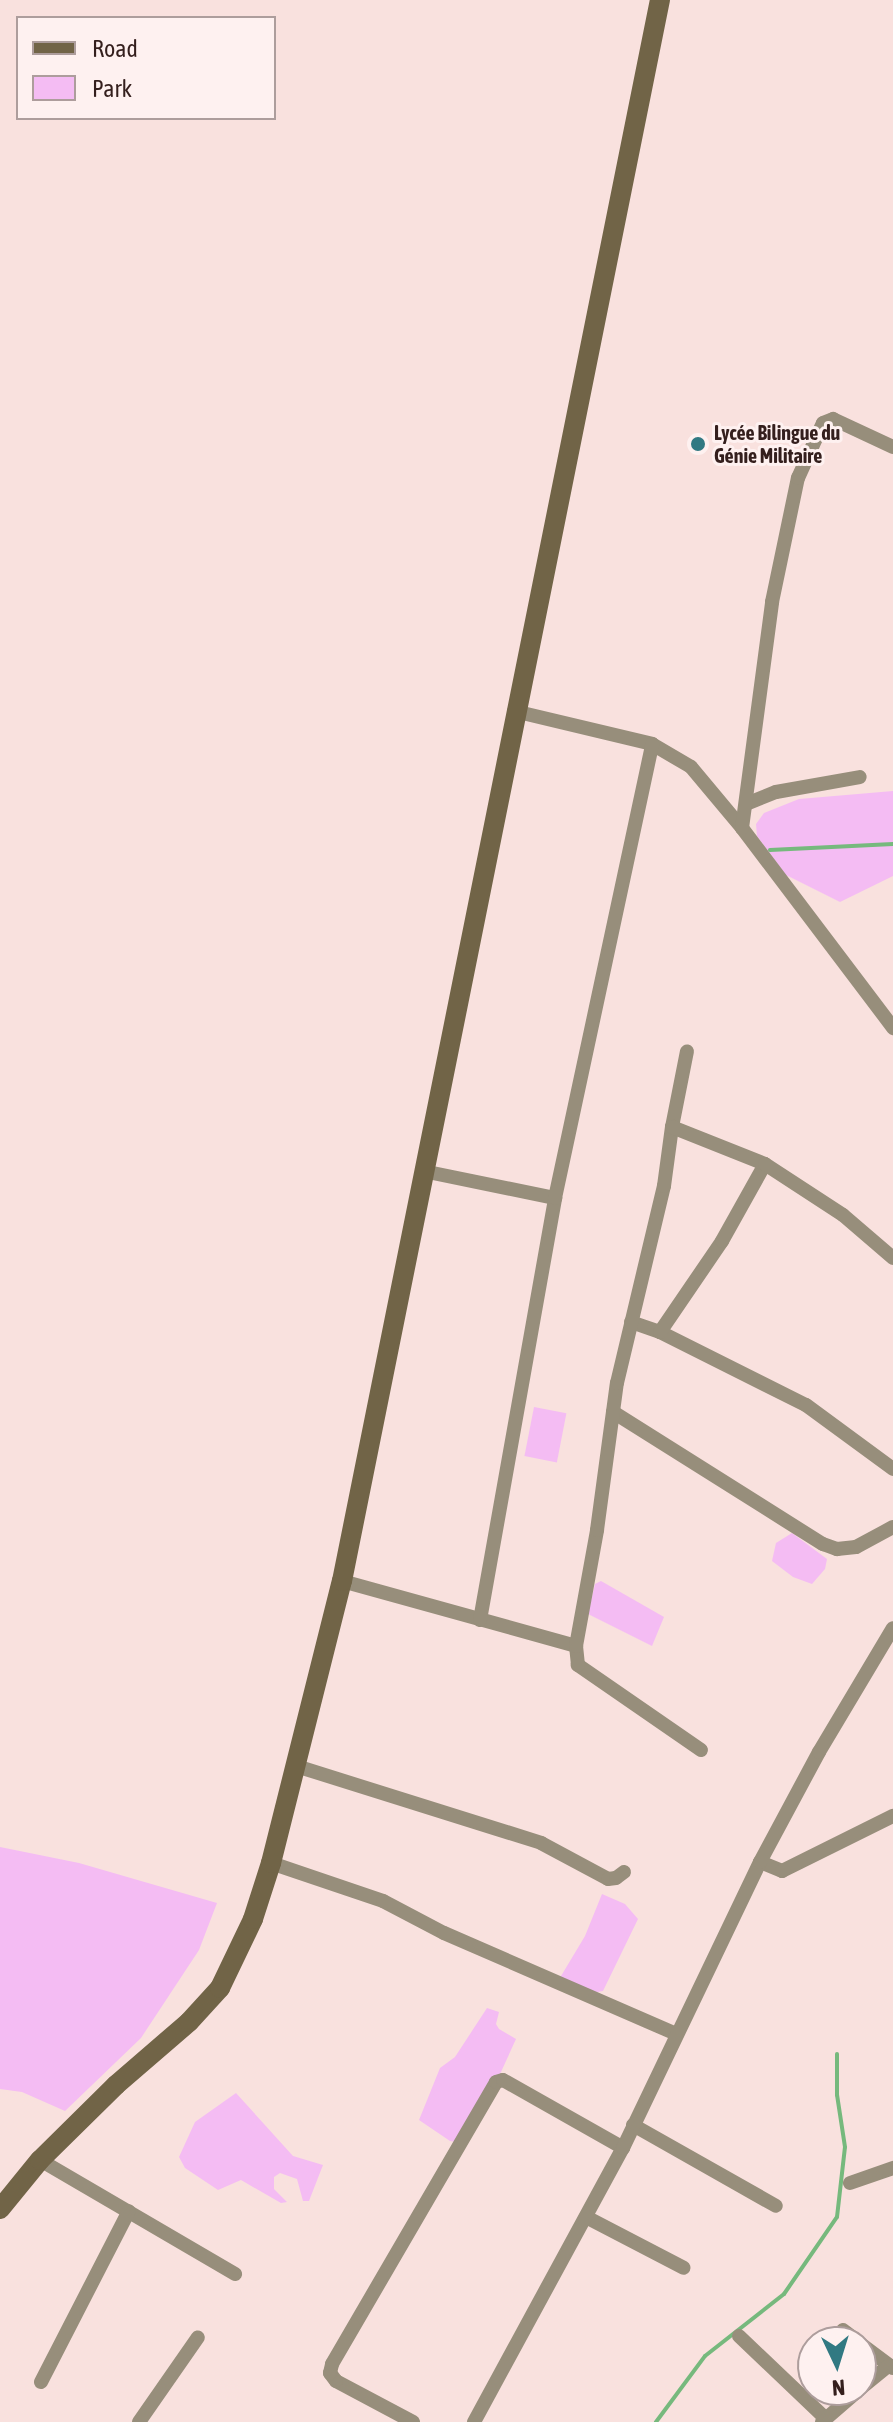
<!DOCTYPE html>
<html>
<head>
<meta charset="utf-8">
<style>
  body { margin:0 }
  #map { position:relative; width:893px; height:2422px; overflow:hidden; background:#f9e1de; font-family:"Asap Condensed",sans-serif }
  div>[style] { position:absolute }
  .green>* { inset:0; background:#f4bcf3; transform-origin:0 0 }
  .stream>* { height:4px; margin:-2px; padding:0 2px; transform-origin:2px; border-radius:2px; background:#76b97d }
  .minor>* { height:14px; margin:-7px; padding:0 7px; transform-origin:7px; border-radius:7px; background:#978e7b }
  .secondary>* { height:20px; margin:-10px; padding:0 10px; transform-origin:10px; border-radius:10px; background:#716447 }
  .dots>* { width:22px; height:22px; translate:-50% -50%; box-sizing:border-box; border:4px solid #fef1f0; border-radius:50% }
  span { translate:-50% -50%; white-space:nowrap; text-align:center; line-height:1.15; -webkit-text-stroke:6px #fef1f0; paint-order:stroke }
  .poi-label { font-size:20px; color:#341f1d; font-weight:700 }
  .left { translate:0 -50%; text-align:left }
  .legend { position:absolute; left:16px; top:16px; width:260px; height:104px; box-sizing:border-box; background:#fef1f0; border:2px solid #ad9d9c; margin:0; padding:10px 14px; list-style:none; font-size:24px; color:#341f1d }
  .legend li { display:flex; align-items:center; gap:16px; height:40px }
  .legend b { width:40px; border:2px solid #ad9d9c }
  .north { position:absolute; left:797px; top:2326px; width:80px; height:80px; box-sizing:border-box; background:#fef1f0; border:2px solid #ad9d9c; border-radius:50%; rotate:176deg; font-size:22px; font-weight:700; line-height:32px; text-align:center; color:#341f1d }
  .north::after { content:''; display:block; margin:auto; width:28px; height:36px; background:#317982; clip-path:polygon(50% 0,100% 100%,50% 72%,0 100%) }
</style>
</head>
<body>
<div id="map">
  <div class="green">
    <i style="clip-path:polygon(893px 791px,893px 876px,840px 902px,786px 875px,757px 836px,756px 824px,764px 813px,799px 799px)"></i>
    <i style="left:534px;top:1407px;width:33px;height:50px;rotate:11deg"></i>
    <i style="clip-path:polygon(792px 1533px,827px 1559px,825px 1569px,812px 1584px,793px 1577px,772px 1561px,776px 1543px)"></i>
    <i style="clip-path:polygon(601px 1581px,664px 1617px,652px 1646px,588px 1614px,595px 1584px)"></i>
    <i style="clip-path:polygon(0 1847px,79px 1863px,217px 1903px,199px 1950px,141px 2038px,65px 2111px,22px 2092px,0 2089px)"></i>
    <i style="clip-path:polygon(602px 1894px,625px 1904px,638px 1919px,603px 1991px,592px 1993px,562px 1982px,561px 1976px,585px 1936px)"></i>
    <i style="clip-path:polygon(487px 2008px,499px 2012px,496px 2024px,499px 2029px,516px 2039px,501px 2072px,456px 2142px,450px 2141px,419px 2120px,440px 2068px,455px 2057px)"></i>
    <i style="clip-path:polygon(236px 2093px,293px 2156px,323px 2165px,309px 2201px,303px 2201px,297px 2179px,280px 2173px,274px 2177px,274px 2189px,287px 2202px,281px 2203px,241px 2180px,218px 2190px,185px 2168px,179px 2157px,195px 2122px)"></i>
  </div>
  <div class="stream">
    <i style="left:770px;top:850px;width:123px;rotate:-2.8deg"></i>
    <i style="left:656px;top:2422px;width:82px;rotate:-53.4deg"></i>
    <i style="left:705px;top:2356px;width:100px;rotate:-38.1deg"></i>
    <i style="left:784px;top:2294px;width:93px;rotate:-55.5deg"></i>
    <i style="left:837px;top:2217px;width:70px;rotate:-83.5deg"></i>
    <i style="left:845px;top:2147px;width:53px;rotate:-98.7deg"></i>
    <i style="left:837px;top:2095px;width:41px;rotate:-90deg"></i>
  </div>
  <div class="minor">
    <i style="left:514px;top:711px;width:142px;rotate:13.4deg"></i>
    <i style="left:652px;top:744px;width:45px;rotate:30.5deg"></i>
    <i style="left:691px;top:767px;width:80px;rotate:50.1deg"></i>
    <i style="left:742px;top:828px;width:251px;rotate:52.9deg"></i>
    <i style="left:746px;top:804px;width:32px;rotate:-22deg"></i>
    <i style="left:776px;top:792px;width:85px;rotate:-10.1deg"></i>
    <i style="left:742px;top:828px;width:228px;rotate:-82.4deg"></i>
    <i style="left:772px;top:602px;width:127px;rotate:-78.2deg"></i>
    <i style="left:798px;top:478px;width:60px;rotate:-65.6deg"></i>
    <i style="left:823px;top:423px;width:11px;rotate:-22deg"></i>
    <i style="left:833px;top:419px;width:66px;rotate:25deg"></i>
    <i style="left:672px;top:1127px;width:77px;rotate:-78.8deg"></i>
    <i style="left:423px;top:1171px;width:135px;rotate:11.6deg"></i>
    <i style="left:631px;top:1322px;width:31px;rotate:19deg"></i>
    <i style="left:660px;top:1332px;width:163px;rotate:26.6deg"></i>
    <i style="left:806px;top:1405px;width:108px;rotate:36.3deg"></i>
    <i style="left:660px;top:1332px;width:110px;rotate:-55.7deg"></i>
    <i style="left:722px;top:1241px;width:88px;rotate:-60.8deg"></i>
    <i style="left:613px;top:1412px;width:248px;rotate:32.2deg"></i>
    <i style="left:823px;top:1544px;width:15px;rotate:20deg"></i>
    <i style="left:837px;top:1549px;width:19px;rotate:-6deg"></i>
    <i style="left:856px;top:1547px;width:42px;rotate:-28.4deg"></i>
    <i style="left:342px;top:1581px;width:243px;rotate:15.5deg"></i>
    <i style="left:480px;top:1620px;width:429px;rotate:-79.9deg"></i>
    <i style="left:555px;top:1198px;width:464px;rotate:-77.9deg"></i>
    <i style="left:701px;top:1750px;width:150px;rotate:-145.4deg"></i>
    <i style="left:578px;top:1665px;width:19px;rotate:-96deg"></i>
    <i style="left:576px;top:1646px;width:118px;rotate:-79.7deg"></i>
    <i style="left:597px;top:1530px;width:148px;rotate:-82.3deg"></i>
    <i style="left:617px;top:1383px;width:203px;rotate:-76.6deg"></i>
    <i style="left:664px;top:1186px;width:60px;rotate:-82.3deg"></i>
    <i style="left:672px;top:1127px;width:100px;rotate:21.7deg"></i>
    <i style="left:765px;top:1164px;width:93px;rotate:33.2deg"></i>
    <i style="left:843px;top:1215px;width:66px;rotate:40.7deg"></i>
    <i style="left:296px;top:1766px;width:257px;rotate:17.4deg"></i>
    <i style="left:541px;top:1843px;width:76px;rotate:28.2deg"></i>
    <i style="left:608px;top:1879px;width:8px;rotate:-7deg"></i>
    <i style="left:616px;top:1878px;width:10px;rotate:-37deg"></i>
    <i style="left:760px;top:1862px;width:24px;rotate:22deg"></i>
    <i style="left:782px;top:1871px;width:124px;rotate:-26.4deg"></i>
    <i style="left:271px;top:1863px;width:118px;rotate:18.7deg"></i>
    <i style="left:383px;top:1901px;width:69px;rotate:27.7deg"></i>
    <i style="left:444px;top:1933px;width:253px;rotate:23.5deg"></i>
    <i style="left:633px;top:2125px;width:164px;rotate:29.5deg"></i>
    <i style="left:40px;top:2160px;width:226px;rotate:30.3deg"></i>
    <i style="left:850px;top:2183px;width:46px;rotate:-19.2deg"></i>
    <i style="left:586px;top:2217px;width:110px;rotate:27.5deg"></i>
    <i style="left:843px;top:2330px;width:20px;rotate:37deg"></i>
    <i style="left:739px;top:2336px;width:119px;rotate:43.6deg"></i>
    <i style="left:861px;top:2344px;width:40px;rotate:37deg"></i>
    <i style="left:41px;top:2382px;width:192px;rotate:-62.8deg"></i>
    <i style="left:861px;top:2388px;width:36px;rotate:-39deg"></i>
    <i style="left:139px;top:2422px;width:103px;rotate:-55.2deg"></i>
    <i style="left:413px;top:2422px;width:87px;rotate:-152deg"></i>
    <i style="left:336px;top:2381px;width:10px;rotate:-127deg"></i>
    <i style="left:330px;top:2373px;width:9px;rotate:-77deg"></i>
    <i style="left:332px;top:2364px;width:326px;rotate:-59.8deg"></i>
    <i style="left:496px;top:2082px;width:7px;rotate:-16deg"></i>
    <i style="left:503px;top:2080px;width:138px;rotate:29.5deg"></i>
    <i style="left:474px;top:2422px;width:312px;rotate:-61.5deg"></i>
    <i style="left:623px;top:2148px;width:317px;rotate:-64.4deg"></i>
    <i style="left:760px;top:1862px;width:125px;rotate:-61.8deg"></i>
    <i style="left:819px;top:1752px;width:144px;rotate:-59.2deg"></i>
    <i style="left:822px;top:2422px;width:49px;rotate:-40.9deg"></i>
  </div>
  <div class="secondary">
    <i style="left:0;top:2209px;width:63px;rotate:-50.8deg"></i>
    <i style="left:40px;top:2160px;width:107px;rotate:-44.6deg"></i>
    <i style="left:116px;top:2085px;width:96px;rotate:-40.8deg"></i>
    <i style="left:189px;top:2022px;width:46px;rotate:-47.6deg"></i>
    <i style="left:220px;top:1988px;width:76px;rotate:-64.4deg"></i>
    <i style="left:253px;top:1919px;width:59px;rotate:-72.2deg"></i>
    <i style="left:271px;top:1863px;width:291px;rotate:-75.9deg"></i>
    <i style="left:342px;top:1581px;width:1613px;rotate:-78.63deg"></i>
  </div>
  <div class="dots">
    <i style="left:698px;top:444px;background:#317982"></i>
  </div>
  <div class="poi-label">
    <span class="left" style="left:714px;top:444px">Lycée Bilingue du<br>Génie Militaire</span>
  </div>
  <ul class="legend">
  <li><b style="height:10px;background:#716447"></b>Road</li>
  <li><b style="height:22px;background:#f4bcf3"></b>Park</li>
  </ul>
  <div class="north">N</div>
</div>
</body>
</html>
